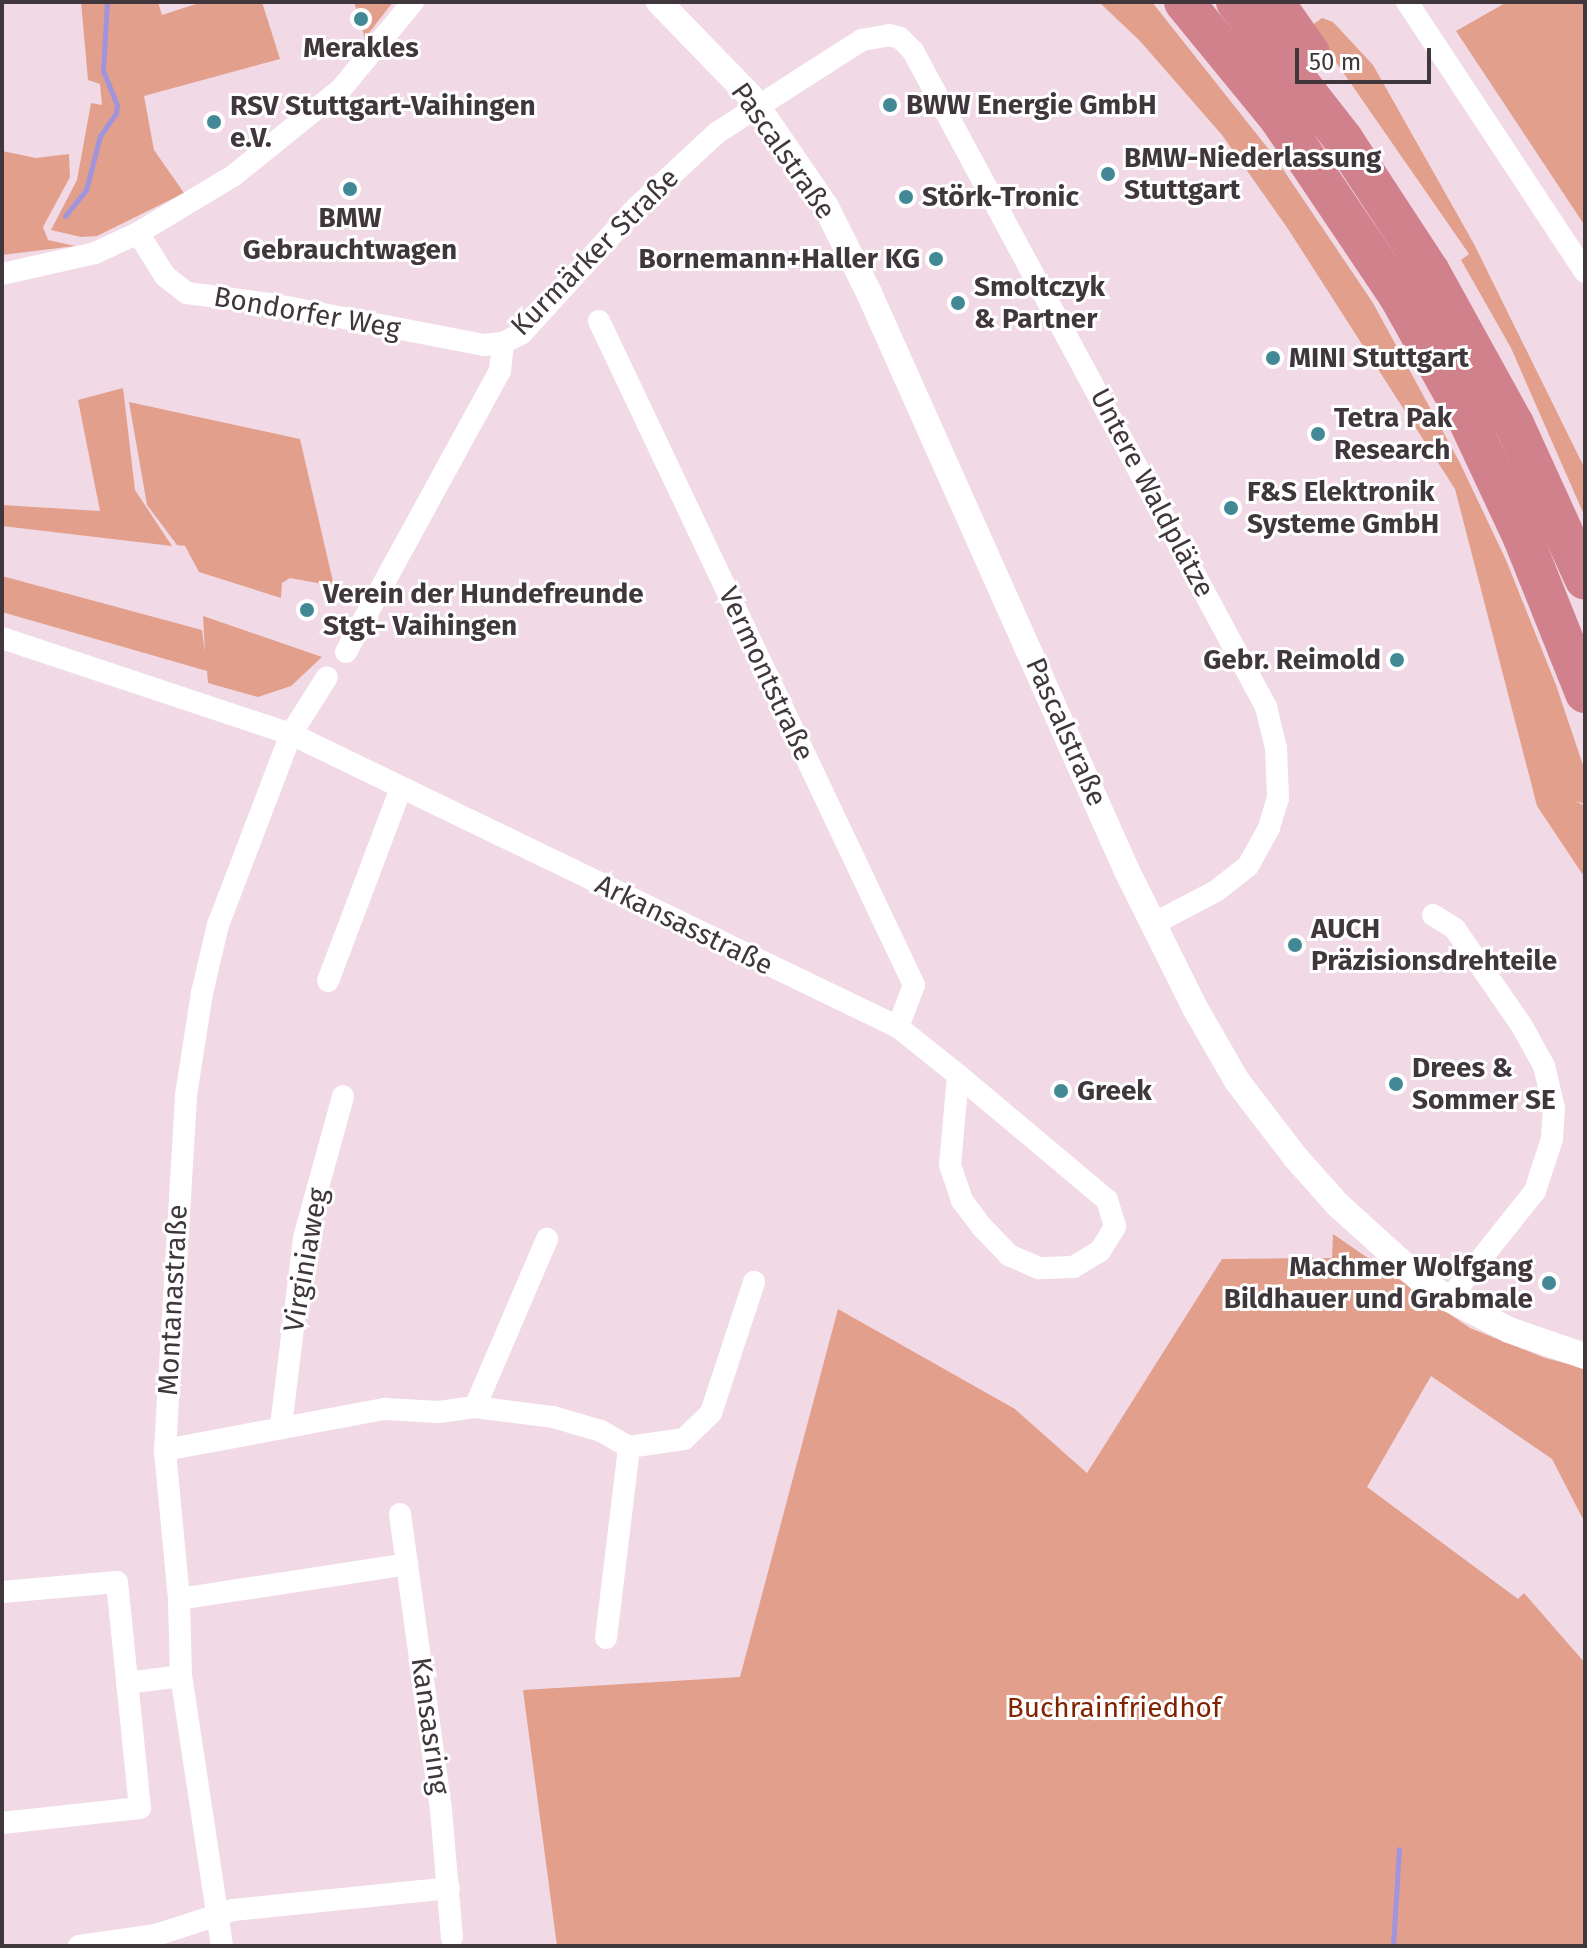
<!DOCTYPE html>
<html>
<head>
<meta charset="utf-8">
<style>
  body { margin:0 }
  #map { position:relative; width:1587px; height:1948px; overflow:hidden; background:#f1d9e6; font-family:"Fira Sans",sans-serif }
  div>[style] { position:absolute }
  .green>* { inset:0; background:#e2a08c }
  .stream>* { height:5px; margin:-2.5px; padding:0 2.5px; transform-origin:2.5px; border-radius:2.5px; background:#a094dc }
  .minor>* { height:22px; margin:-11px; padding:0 11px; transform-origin:11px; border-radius:11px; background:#fff }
  .tertiary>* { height:26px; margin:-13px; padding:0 13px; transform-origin:13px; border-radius:13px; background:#fff }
  .motorway>* { height:40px; margin:-20px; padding:0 20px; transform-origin:20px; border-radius:20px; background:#d0818c }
  .dots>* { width:22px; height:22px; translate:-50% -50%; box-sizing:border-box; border:4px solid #fff; border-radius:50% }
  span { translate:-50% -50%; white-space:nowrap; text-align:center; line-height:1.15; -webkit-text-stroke:6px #fff; paint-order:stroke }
  .poi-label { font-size:28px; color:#40373c; font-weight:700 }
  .left { translate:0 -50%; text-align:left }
  .right { translate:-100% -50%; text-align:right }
  .street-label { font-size:28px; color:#40373c }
  .park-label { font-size:28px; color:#812200 }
  .frame { position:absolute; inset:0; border:4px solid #40373c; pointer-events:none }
  .scale { position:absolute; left:1295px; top:48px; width:136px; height:36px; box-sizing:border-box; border:4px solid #40373c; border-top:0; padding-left:10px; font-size:24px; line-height:28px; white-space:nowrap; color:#40373c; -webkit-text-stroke:6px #fff; paint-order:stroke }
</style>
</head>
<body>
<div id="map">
  <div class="green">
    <i style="clip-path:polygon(81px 2px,158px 2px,162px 15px,202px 2px,262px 2px,280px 59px,144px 96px,154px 150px,184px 193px,97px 236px,81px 237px,51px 230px,77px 180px,91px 103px,102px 105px,100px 84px,88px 80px)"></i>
    <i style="clip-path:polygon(354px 2px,393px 2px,365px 38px)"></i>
    <i style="clip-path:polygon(1099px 2px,1152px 2px,1274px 156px,1373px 303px,1460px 463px,1506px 560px,1556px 685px,1585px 771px,1585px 804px,1575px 801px,1585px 806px,1585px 878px,1537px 806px,1455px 489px,1288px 229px,1222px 135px,1140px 41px)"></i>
    <i style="clip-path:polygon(1507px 2px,1585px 2px,1585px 226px,1456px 31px)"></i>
    <i style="clip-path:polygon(1322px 18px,1333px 22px,1373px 65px,1474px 244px,1585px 469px,1585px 517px,1511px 348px,1461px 260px,1469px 254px,1311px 26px)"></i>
    <i style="clip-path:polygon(2px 151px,36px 158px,69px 154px,70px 177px,43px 227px,48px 240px,75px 246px,2px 255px)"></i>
    <i style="clip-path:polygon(123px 388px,135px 490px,172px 546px,2px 526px,2px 505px,100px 511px,78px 400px)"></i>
    <i style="clip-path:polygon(129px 402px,300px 439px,334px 586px,290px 578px,282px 583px,281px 598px,199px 572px,185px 546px,177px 545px,147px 505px)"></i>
    <i style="clip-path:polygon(2px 576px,202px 630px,205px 652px,203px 616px,322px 657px,291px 686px,258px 697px,208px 683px,207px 671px,2px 612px)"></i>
    <i style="clip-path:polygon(1333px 1234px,1470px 1328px,1545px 1358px,1585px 1368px,1585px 1523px,1552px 1459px,1431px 1376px,1367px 1487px,1518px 1599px,1524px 1593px,1585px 1663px,1585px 1946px,557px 1946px,523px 1690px,740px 1677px,838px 1309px,1015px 1409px,1087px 1473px,1222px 1259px,1332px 1258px)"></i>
  </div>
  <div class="stream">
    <i style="left:65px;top:216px;width:33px;rotate:-51deg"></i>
    <i style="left:86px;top:190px;width:56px;rotate:-75.5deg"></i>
    <i style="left:100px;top:136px;width:28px;rotate:-55deg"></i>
    <i style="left:116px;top:113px;width:8px;rotate:-83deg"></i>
    <i style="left:117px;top:105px;width:37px;rotate:-112deg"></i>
    <i style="left:103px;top:71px;width:69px;rotate:-86.7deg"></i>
    <i style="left:1393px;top:1946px;width:97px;rotate:-86.5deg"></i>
  </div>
  <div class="minor">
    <i style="left:1407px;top:2px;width:323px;rotate:56.6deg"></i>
    <i style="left:138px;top:233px;width:51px;rotate:57.9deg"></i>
    <i style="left:165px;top:276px;width:28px;rotate:38deg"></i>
    <i style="left:187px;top:293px;width:85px;rotate:7.5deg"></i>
    <i style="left:271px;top:304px;width:217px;rotate:10.9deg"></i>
    <i style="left:484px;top:345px;width:19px;rotate:-6deg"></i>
    <i style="left:503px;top:343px;width:20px;rotate:-27deg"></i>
    <i style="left:521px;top:334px;width:173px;rotate:-47.6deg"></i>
    <i style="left:638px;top:206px;width:109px;rotate:-42.8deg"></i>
    <i style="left:718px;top:132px;width:171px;rotate:-32.6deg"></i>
    <i style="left:862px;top:40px;width:27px;rotate:-10deg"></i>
    <i style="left:889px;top:35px;width:11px;rotate:15deg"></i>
    <i style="left:900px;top:38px;width:18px;rotate:45deg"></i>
    <i style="left:913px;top:51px;width:745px;rotate:61.71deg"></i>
    <i style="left:1266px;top:707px;width:42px;rotate:76.3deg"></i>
    <i style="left:1276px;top:748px;width:50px;rotate:87.7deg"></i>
    <i style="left:1278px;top:798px;width:31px;rotate:107deg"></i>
    <i style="left:1269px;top:828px;width:43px;rotate:118.9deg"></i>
    <i style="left:1248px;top:866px;width:41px;rotate:142deg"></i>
    <i style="left:1216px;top:891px;width:71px;rotate:152.4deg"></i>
    <i style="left:2px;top:274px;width:95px;rotate:-12.7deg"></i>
    <i style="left:95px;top:253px;width:47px;rotate:-24.9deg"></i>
    <i style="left:138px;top:233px;width:111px;rotate:-31deg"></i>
    <i style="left:233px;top:176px;width:139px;rotate:-38.9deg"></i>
    <i style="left:341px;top:89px;width:113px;rotate:-50.4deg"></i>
    <i style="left:599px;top:321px;width:735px;rotate:64.62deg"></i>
    <i style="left:914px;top:985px;width:45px;rotate:110.9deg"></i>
    <i style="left:2px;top:638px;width:305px;rotate:18.4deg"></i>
    <i style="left:291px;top:734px;width:674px;rotate:25.77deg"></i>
    <i style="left:898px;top:1027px;width:77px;rotate:38.7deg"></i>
    <i style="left:958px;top:1075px;width:194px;rotate:40deg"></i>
    <i style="left:1107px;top:1200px;width:28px;rotate:73deg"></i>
    <i style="left:1115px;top:1227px;width:28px;rotate:122deg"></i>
    <i style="left:1100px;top:1251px;width:31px;rotate:149deg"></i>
    <i style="left:1073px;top:1267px;width:34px;rotate:178deg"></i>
    <i style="left:1039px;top:1268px;width:33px;rotate:-157deg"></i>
    <i style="left:1009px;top:1255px;width:39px;rotate:-134deg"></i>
    <i style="left:982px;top:1227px;width:34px;rotate:-127deg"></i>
    <i style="left:962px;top:1200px;width:37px;rotate:-109deg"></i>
    <i style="left:950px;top:1165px;width:90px;rotate:-84.9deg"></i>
    <i style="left:346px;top:652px;width:320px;rotate:-61.3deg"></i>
    <i style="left:500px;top:371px;width:28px;rotate:-84deg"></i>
    <i style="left:1433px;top:915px;width:26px;rotate:32deg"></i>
    <i style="left:1455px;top:929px;width:118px;rotate:55.4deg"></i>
    <i style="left:1522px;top:1026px;width:46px;rotate:61.2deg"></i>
    <i style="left:1544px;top:1066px;width:43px;rotate:76.6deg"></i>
    <i style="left:1554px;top:1108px;width:31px;rotate:94deg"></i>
    <i style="left:1552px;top:1139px;width:55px;rotate:108.1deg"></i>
    <i style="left:1535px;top:1191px;width:138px;rotate:128.5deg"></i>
    <i style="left:328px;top:981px;width:206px;rotate:-69.3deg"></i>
    <i style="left:475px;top:1407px;width:183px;rotate:-66.8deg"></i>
    <i style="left:281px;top:1426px;width:189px;rotate:-83deg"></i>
    <i style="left:304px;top:1238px;width:147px;rotate:-74.6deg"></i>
    <i style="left:165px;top:1450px;width:224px;rotate:-10.6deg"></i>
    <i style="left:385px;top:1409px;width:54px;rotate:3.2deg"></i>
    <i style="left:439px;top:1412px;width:36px;rotate:-8deg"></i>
    <i style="left:475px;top:1407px;width:79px;rotate:7.3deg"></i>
    <i style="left:553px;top:1417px;width:50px;rotate:16.3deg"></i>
    <i style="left:601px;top:1431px;width:32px;rotate:30deg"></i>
    <i style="left:629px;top:1447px;width:56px;rotate:-8.3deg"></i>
    <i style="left:684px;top:1439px;width:37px;rotate:-44deg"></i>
    <i style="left:711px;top:1413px;width:138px;rotate:-71.8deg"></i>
    <i style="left:400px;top:1514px;width:299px;rotate:82.1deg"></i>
    <i style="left:441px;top:1810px;width:128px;rotate:85.1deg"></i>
    <i style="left:2px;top:1592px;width:115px;rotate:-5deg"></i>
    <i style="left:117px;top:1582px;width:227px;rotate:84.2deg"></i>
    <i style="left:140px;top:1808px;width:139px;rotate:173.8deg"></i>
    <i style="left:179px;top:1599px;width:231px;rotate:-8.7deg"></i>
    <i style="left:606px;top:1638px;width:192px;rotate:-83.1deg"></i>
    <i style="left:127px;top:1683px;width:54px;rotate:-7.4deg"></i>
    <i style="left:79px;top:1946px;width:78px;rotate:-8.1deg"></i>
    <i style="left:156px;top:1935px;width:81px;rotate:-18deg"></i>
    <i style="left:233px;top:1910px;width:217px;rotate:-5.8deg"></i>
    <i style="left:222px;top:1946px;width:273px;rotate:-98.6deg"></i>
    <i style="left:181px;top:1676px;width:77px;rotate:-91.5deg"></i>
    <i style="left:179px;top:1599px;width:150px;rotate:-95.4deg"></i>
    <i style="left:165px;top:1450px;width:356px;rotate:-86.6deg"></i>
    <i style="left:186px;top:1095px;width:103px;rotate:-81.1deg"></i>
    <i style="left:202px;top:993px;width:70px;rotate:-76.8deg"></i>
    <i style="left:218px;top:925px;width:204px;rotate:-69.1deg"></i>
    <i style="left:291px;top:734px;width:67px;rotate:-57.7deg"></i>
  </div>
  <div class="tertiary">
    <i style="left:659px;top:2px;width:131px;rotate:45.9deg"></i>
    <i style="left:750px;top:96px;width:135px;rotate:55.6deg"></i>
    <i style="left:826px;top:207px;width:96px;rotate:63.4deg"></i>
    <i style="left:869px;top:293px;width:633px;rotate:65.95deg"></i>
    <i style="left:1127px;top:871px;width:153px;rotate:63.6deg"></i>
    <i style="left:1195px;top:1008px;width:84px;rotate:60.1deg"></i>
    <i style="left:1237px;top:1081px;width:97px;rotate:52.5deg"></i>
    <i style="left:1296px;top:1158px;width:63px;rotate:48.2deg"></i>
    <i style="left:1338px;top:1205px;width:110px;rotate:42.1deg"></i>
    <i style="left:1420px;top:1279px;width:35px;rotate:35deg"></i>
    <i style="left:1449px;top:1299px;width:68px;rotate:27.3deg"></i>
    <i style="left:1509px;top:1330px;width:80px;rotate:18.9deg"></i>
  </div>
  <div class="motorway">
    <i style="left:1184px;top:2px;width:150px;rotate:50.7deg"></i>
    <i style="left:1279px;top:118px;width:213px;rotate:56.1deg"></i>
    <i style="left:1398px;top:295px;width:137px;rotate:60.6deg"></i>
    <i style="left:1465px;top:414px;width:137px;rotate:64.9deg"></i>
    <i style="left:1523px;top:538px;width:167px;rotate:68.2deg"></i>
    <i style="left:1236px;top:2px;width:174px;rotate:52deg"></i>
    <i style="left:1343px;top:139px;width:159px;rotate:56.8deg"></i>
    <i style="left:1430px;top:272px;width:174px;rotate:61.1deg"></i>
    <i style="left:1514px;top:424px;width:171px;rotate:65.5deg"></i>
    <i style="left:1274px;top:2px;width:62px;rotate:54.8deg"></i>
  </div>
  <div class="dots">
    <i style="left:361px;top:19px;background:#438895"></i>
    <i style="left:890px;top:105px;background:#438895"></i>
    <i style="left:214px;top:122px;background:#438895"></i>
    <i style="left:1108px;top:174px;background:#438895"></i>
    <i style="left:350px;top:189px;background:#438895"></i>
    <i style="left:906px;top:197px;background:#438895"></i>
    <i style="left:936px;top:259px;background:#438895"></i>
    <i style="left:958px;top:303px;background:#438895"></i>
    <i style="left:1273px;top:358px;background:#438895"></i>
    <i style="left:1318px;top:434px;background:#438895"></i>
    <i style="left:1231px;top:508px;background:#438895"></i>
    <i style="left:307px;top:610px;background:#438895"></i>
    <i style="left:1397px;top:660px;background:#438895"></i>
    <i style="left:1295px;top:945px;background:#438895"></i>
    <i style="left:1396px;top:1084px;background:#438895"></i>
    <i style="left:1061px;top:1091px;background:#438895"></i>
    <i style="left:1549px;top:1283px;background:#438895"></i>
  </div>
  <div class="poi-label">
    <span style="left:361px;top:48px">Merakles</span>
    <span class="left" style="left:906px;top:105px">BWW Energie GmbH</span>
    <span class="left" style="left:230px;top:122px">RSV Stuttgart-Vaihingen<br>e.V.</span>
    <span class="left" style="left:1124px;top:174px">BMW-Niederlassung<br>Stuttgart</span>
    <span class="left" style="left:922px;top:197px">Störk-Tronic</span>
    <span style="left:350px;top:234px">BMW<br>Gebrauchtwagen</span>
    <span class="right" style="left:920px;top:259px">Bornemann+Haller KG</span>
    <span class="left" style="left:974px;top:303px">Smoltczyk<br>&amp; Partner</span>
    <span class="left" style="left:1289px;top:358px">MINI Stuttgart</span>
    <span class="left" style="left:1334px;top:434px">Tetra Pak<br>Research</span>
    <span class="left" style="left:1247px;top:508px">F&amp;S Elektronik<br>Systeme GmbH</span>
    <span class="left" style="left:323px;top:610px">Verein der Hundefreunde<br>Stgt- Vaihingen</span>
    <span class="right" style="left:1381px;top:660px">Gebr. Reimold</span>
    <span class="left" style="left:1311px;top:945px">AUCH<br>Präzisionsdrehteile</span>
    <span class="left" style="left:1412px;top:1084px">Drees &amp;<br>Sommer SE</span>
    <span class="left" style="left:1077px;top:1091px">Greek</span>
    <span class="right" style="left:1533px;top:1283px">Machmer Wolfgang<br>Bildhauer und Grabmale</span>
  </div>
  <div class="street-label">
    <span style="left:783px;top:151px;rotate:55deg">Pascalstraße</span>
    <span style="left:595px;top:252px;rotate:-45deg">Kurmärker Straße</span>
    <span style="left:307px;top:313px;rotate:10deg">Bondorfer Weg</span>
    <span style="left:1152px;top:493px;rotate:62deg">Untere Waldplätze</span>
    <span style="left:766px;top:674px;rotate:65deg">Vermontstraße</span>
    <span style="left:1066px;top:732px;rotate:66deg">Pascalstraße</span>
    <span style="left:684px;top:925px;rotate:26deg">Arkansasstraße</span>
    <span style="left:306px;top:1260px;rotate:-80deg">Virginiaweg</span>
    <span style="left:173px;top:1300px;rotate:-87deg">Montanastraße</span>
    <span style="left:430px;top:1726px;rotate:82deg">Kansasring</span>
  </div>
  <div class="park-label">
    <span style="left:1114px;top:1708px">Buchrainfriedhof</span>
  </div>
  <div class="frame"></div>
  <div class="scale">50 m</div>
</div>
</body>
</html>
